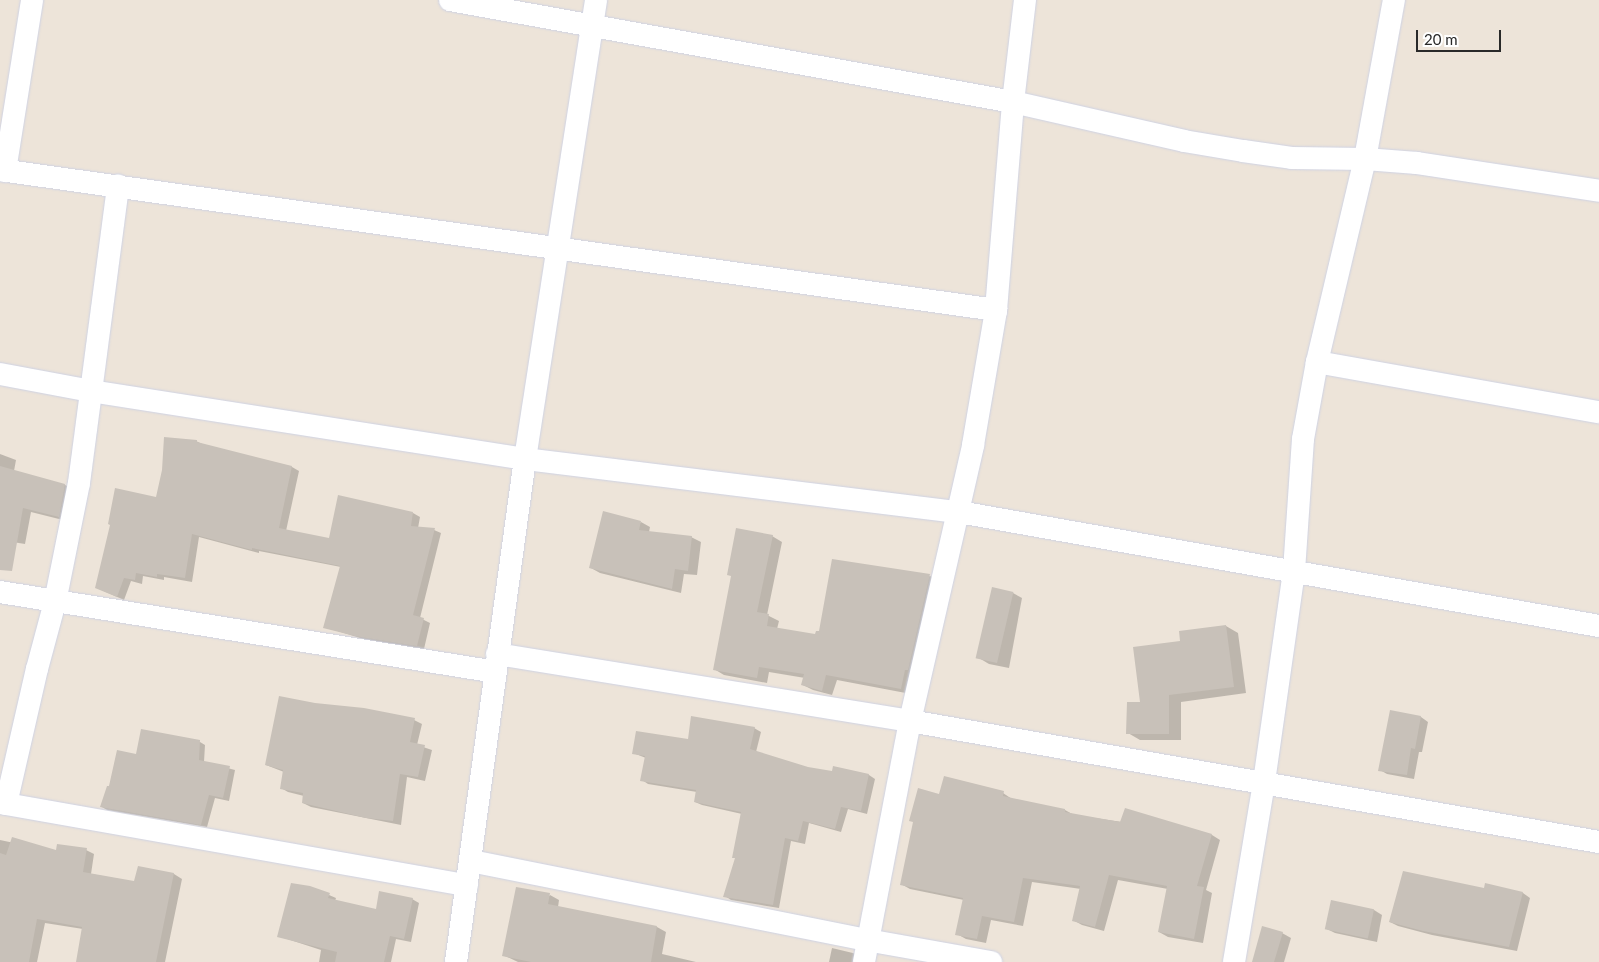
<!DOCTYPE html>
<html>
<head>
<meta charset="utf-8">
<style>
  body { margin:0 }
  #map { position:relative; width:1599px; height:962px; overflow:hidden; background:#ede4d9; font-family:Lato,sans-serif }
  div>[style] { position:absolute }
  .shadow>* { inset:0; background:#0003 }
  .building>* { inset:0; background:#c8c1b9; transform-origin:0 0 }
  .roads { filter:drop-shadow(0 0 1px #ced2e3) drop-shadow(0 0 1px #ced2e3) }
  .street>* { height:22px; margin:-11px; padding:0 11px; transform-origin:11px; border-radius:11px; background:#fff }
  span { translate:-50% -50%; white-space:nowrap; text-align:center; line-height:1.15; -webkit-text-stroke:4px #fff; paint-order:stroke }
  .scale { position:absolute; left:1416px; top:30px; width:85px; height:22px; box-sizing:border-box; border:2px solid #292929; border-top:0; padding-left:6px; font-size:15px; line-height:18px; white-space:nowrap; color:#292929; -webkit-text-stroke:4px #fff; paint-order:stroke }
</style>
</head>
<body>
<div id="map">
  <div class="shadow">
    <i style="clip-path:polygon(196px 441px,204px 445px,292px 467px,299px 471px,286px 531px,330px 539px,413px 513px,420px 517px,418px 528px,434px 530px,441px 533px,420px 618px,430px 623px,424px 649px,363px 639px,325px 627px,341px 567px,259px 551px,259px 553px,199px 537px,192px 582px,164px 577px,164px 580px,143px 576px,142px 584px,131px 581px,124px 600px,97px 588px)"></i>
    <i style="clip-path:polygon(0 454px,16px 460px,14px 471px,65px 485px,73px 489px,67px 521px,31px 512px,25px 544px,0 540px)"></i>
    <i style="clip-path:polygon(641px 522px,650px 527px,649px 532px,691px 537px,701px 542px,697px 575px,684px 574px,681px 593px,600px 573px,591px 568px)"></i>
    <i style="clip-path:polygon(772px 536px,782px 542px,767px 615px,779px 621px,777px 629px,816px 636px,930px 576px,940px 581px,911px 694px,837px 680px,832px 695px,813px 690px,803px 685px,805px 678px,769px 672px,767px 683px,724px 675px,714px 669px)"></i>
    <i style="clip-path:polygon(993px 589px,1013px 593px,1022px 598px,1009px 668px,989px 664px,979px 658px)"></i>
    <i style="clip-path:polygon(1226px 626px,1238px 633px,1246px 693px,1181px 702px,1181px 740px,1140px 740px,1128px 733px,1142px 703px,1182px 642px)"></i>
    <i style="clip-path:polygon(1391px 712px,1421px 717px,1428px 722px,1422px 752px,1419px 752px,1414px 779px,1387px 774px,1380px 770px)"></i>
    <i style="clip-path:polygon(414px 720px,422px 724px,417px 745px,432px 750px,425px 781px,407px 777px,401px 825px,311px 807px,303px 803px,304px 796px,288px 792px,281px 788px,284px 772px,266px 765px)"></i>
    <i style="clip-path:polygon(754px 728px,761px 732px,756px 752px,807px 768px,833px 772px,834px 768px,869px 775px,875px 779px,867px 814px,848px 809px,841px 832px,809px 823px,805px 844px,791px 841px,779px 908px,731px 900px,725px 896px,736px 859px,742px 814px,702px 805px,695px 802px,697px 792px,648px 784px,642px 780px,646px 758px,633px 753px)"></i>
    <i style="clip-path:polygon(200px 742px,205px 745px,204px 762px,235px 770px,229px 801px,215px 798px,207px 827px,107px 810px,102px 807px,110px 788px,137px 756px)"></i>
    <i style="clip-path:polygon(1003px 793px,1012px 799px,1065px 810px,1074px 815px,1212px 835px,1220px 840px,1206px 890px,1212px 893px,1203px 943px,1168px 937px,1159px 932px,1168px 889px,1118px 880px,1104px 931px,1082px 925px,1073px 920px,1081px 889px,1032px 882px,1023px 926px,991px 920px,986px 943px,966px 939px,957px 934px,964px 900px,910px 889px,901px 884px,940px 795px)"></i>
    <i style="clip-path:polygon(0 840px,57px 852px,86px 850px,94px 854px,91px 874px,135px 882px,139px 867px,174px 874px,182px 879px,165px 962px,77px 962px,83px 929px,45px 923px,37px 962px,0 962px)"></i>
    <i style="clip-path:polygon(1486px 884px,1523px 893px,1530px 898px,1517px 951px,1432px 935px,1398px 926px,1390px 922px,1485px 889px)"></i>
    <i style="clip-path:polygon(329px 895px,336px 898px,335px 901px,377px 911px,412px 899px,419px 903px,411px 942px,396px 939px,391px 962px,319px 962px,321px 950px,278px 936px)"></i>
    <i style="clip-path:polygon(550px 895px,559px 900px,558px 907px,657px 927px,666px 932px,662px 954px,696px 962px,518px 962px,503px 955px)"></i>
    <i style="clip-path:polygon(1332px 902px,1374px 910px,1382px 915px,1377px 942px,1335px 933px,1327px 929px)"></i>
    <i style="clip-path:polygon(1282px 933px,1291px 938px,1284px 962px,1253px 962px)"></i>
    <i style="clip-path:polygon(832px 948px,857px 954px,856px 962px,829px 962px)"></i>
  </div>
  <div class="building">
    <i style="clip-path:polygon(164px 437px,197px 440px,197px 442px,292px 466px,279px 528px,329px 538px,338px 495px,413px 512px,411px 526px,435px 528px,413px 615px,424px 618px,417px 646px,355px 636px,323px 628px,340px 566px,252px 548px,252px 550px,192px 534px,185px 578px,157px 574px,157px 577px,136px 573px,135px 580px,124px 578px,117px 597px,95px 588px,110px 525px,108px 524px,115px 488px,156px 497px,162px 470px)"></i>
    <i style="clip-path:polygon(0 466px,65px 484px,59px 517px,23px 508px,12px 571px,0 570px)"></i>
    <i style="clip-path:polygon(603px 511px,641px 521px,639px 530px,692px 536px,688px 571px,675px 569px,672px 589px,589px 568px)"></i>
    <i style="clip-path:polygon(736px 528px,773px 535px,757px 612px,769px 614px,767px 626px,815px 634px,816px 631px,819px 631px,832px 559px,930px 574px,908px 670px,905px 670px,901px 689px,826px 675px,822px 691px,801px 685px,804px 674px,759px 667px,757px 678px,713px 670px,731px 576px,727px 575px)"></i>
    <i style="left:992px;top:587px;width:22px;height:73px;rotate:13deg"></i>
    <i style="clip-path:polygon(1226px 625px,1234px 687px,1169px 695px,1169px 734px,1126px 734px,1127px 702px,1140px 702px,1133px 647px,1180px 641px,1179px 631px)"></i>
    <i style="clip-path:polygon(279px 696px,315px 703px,364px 708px,415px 718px,410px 742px,425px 745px,418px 777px,400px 774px,393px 821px,366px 818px,302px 803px,303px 793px,280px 789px,283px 770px,265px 765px)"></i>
    <i style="clip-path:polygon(1390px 710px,1421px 716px,1415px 749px,1411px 748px,1407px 775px,1378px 771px)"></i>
    <i style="clip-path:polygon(691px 716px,755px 727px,750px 749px,808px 767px,832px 771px,833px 766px,869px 774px,861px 811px,841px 807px,835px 829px,803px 821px,798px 841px,785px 838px,773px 905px,723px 897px,735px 858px,732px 858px,741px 812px,694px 802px,696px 790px,640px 781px,645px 756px,632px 754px,636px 731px,688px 739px)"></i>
    <i style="clip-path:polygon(141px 729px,200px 740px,199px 760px,230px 766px,223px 798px,209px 795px,201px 825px,100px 807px,107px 786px,109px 786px,117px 750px,136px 754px)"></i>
    <i style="clip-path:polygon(944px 776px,1004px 791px,1003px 796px,1065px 809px,1065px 812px,1120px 822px,1125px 808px,1212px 834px,1197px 886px,1204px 887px,1194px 939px,1158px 932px,1167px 886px,1109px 875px,1095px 927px,1072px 921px,1080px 886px,1023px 878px,1014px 922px,982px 916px,977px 939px,955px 935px,963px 898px,900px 885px,913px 822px,909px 821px,918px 788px,939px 794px)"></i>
    <i style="clip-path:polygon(12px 837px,56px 850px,57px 844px,87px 848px,83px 872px,134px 881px,138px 866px,174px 873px,156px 962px,76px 962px,82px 927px,37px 919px,29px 962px,0 962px,0 853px,6px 855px)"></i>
    <i style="clip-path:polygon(1403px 871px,1484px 888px,1485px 883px,1523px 892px,1509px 947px,1423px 931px,1389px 922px)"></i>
    <i style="clip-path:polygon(291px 883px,310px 886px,330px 893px,328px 898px,376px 909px,379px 891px,413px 898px,404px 939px,390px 936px,384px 962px,335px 962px,337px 952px,277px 937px)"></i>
    <i style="clip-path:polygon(516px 887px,550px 893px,548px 904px,657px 926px,651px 962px,531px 962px,502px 956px)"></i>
    <i style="left:1331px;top:900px;width:44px;height:30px;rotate:12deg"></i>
    <i style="clip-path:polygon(1262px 926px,1283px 932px,1274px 962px,1252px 962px)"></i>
  </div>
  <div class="roads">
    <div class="street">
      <i style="left:450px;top:0;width:572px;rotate:10.27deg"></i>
      <i style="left:1013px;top:102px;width:175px;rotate:12.8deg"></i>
      <i style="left:1184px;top:141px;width:60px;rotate:9.6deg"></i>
      <i style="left:1243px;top:151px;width:49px;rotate:8.1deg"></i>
      <i style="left:1292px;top:158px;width:73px;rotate:0.8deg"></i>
      <i style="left:1365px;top:159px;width:52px;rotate:4.4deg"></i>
      <i style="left:1417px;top:163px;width:184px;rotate:8.7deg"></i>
      <i style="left:0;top:170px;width:1006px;rotate:8deg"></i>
      <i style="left:5px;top:171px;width:173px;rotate:-81deg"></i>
      <i style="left:1317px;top:362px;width:286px;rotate:10.1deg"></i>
      <i style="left:0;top:374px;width:93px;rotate:10.6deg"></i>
      <i style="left:91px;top:391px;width:439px;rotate:8.9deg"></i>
      <i style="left:525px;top:459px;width:437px;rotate:7deg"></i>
      <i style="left:959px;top:512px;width:650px;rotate:10.1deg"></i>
      <i style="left:0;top:592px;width:502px;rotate:9.16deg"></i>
      <i style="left:497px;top:654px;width:418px;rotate:9.2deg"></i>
      <i style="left:910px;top:721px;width:700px;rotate:9.96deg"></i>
      <i style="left:0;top:803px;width:474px;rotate:10deg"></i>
      <i style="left:6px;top:804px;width:139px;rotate:-77.1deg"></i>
      <i style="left:37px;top:669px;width:69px;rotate:-75deg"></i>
      <i style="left:55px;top:602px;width:121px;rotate:-78.6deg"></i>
      <i style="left:79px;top:483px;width:300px;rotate:-82.5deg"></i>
      <i style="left:471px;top:861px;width:404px;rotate:11.3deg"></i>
      <i style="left:867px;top:940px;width:126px;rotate:10.1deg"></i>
      <i style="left:456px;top:962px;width:508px;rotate:-82.19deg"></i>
      <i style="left:525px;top:459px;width:464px;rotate:-81.2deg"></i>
      <i style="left:864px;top:962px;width:245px;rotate:-79.2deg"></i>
      <i style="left:910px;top:721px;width:283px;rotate:-77.1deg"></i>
      <i style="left:973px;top:445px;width:137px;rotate:-80.3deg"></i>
      <i style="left:996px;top:310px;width:209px;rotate:-85.3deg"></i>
      <i style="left:1013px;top:102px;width:103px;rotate:-83.3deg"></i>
      <i style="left:1234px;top:962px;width:182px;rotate:-80.5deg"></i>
      <i style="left:1264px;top:782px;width:213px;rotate:-81.9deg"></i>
      <i style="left:1294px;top:571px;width:132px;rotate:-86.1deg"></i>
      <i style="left:1303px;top:439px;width:78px;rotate:-79.7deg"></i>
      <i style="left:1317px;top:362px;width:209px;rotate:-76.7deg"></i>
      <i style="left:1365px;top:159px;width:162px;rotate:-79.7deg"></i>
    </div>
  </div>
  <div class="scale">20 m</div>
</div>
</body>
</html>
